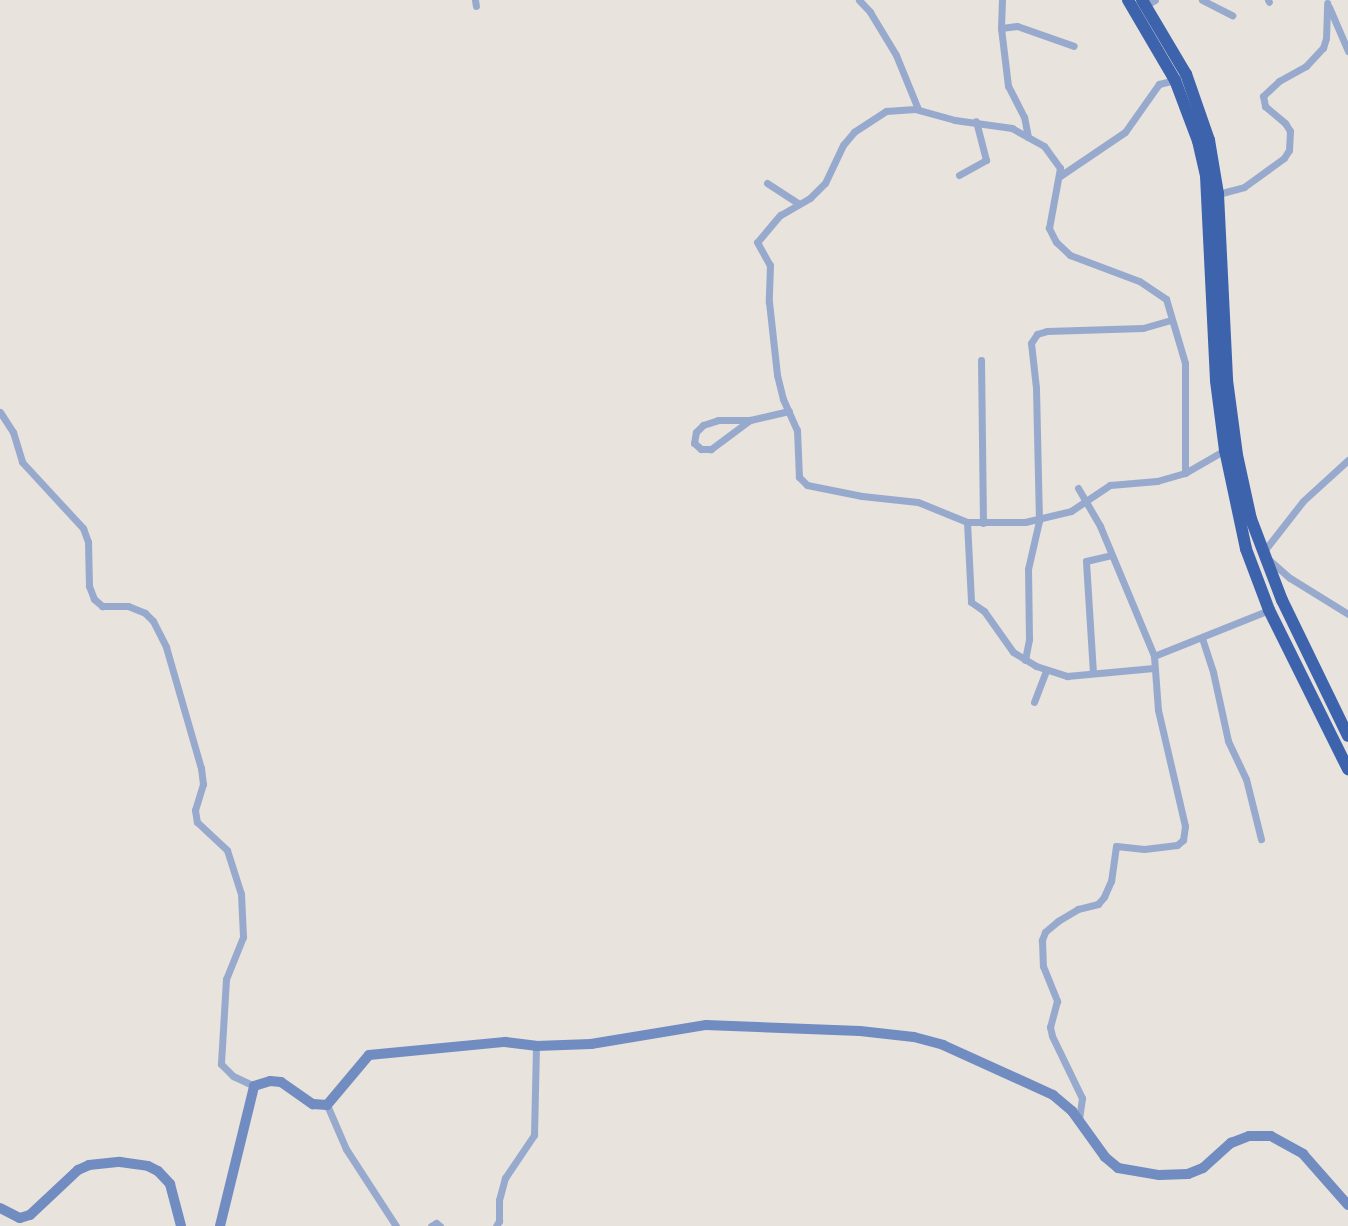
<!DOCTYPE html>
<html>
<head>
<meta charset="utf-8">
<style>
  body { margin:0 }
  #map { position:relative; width:1348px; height:1226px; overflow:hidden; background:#e8e3dd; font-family:Overpass,sans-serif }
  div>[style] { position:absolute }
  .street>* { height:7px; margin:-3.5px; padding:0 3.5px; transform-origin:3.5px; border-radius:3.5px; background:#97aacd }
  .secondary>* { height:10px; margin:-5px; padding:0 5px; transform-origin:5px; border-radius:5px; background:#718cc0 }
  .highway>* { height:12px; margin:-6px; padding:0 6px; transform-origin:6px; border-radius:6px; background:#3e63ad }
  span { translate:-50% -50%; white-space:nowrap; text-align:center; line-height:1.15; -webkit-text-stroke:6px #f5f1ea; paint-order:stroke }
</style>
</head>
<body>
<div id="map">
  <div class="street">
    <i style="left:475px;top:0;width:6px;rotate:81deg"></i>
    <i style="left:859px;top:0;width:16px;rotate:47deg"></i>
    <i style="left:870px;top:12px;width:50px;rotate:58.8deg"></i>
    <i style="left:896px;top:55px;width:58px;rotate:67.8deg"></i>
    <i style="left:1202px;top:0;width:34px;rotate:27deg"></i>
    <i style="left:1268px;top:0;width:2px;rotate:63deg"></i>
    <i style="left:1146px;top:5px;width:10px;rotate:-29deg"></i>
    <i style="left:1329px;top:7px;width:48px;rotate:66.6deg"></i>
    <i style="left:1001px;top:28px;width:28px;rotate:-88deg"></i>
    <i style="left:1028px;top:137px;width:20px;rotate:-101deg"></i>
    <i style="left:1024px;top:117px;width:35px;rotate:-117deg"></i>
    <i style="left:1008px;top:86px;width:58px;rotate:-96.9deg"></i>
    <i style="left:1001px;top:28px;width:16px;rotate:-7deg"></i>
    <i style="left:1017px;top:26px;width:60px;rotate:19.3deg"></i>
    <i style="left:959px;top:175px;width:31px;rotate:-29deg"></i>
    <i style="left:986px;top:160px;width:40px;rotate:-104.4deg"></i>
    <i style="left:1060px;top:176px;width:78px;rotate:-34.1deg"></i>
    <i style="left:1125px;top:132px;width:59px;rotate:-54.7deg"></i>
    <i style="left:1159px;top:84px;width:16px;rotate:-14deg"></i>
    <i style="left:767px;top:183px;width:38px;rotate:33deg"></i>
    <i style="left:1218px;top:194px;width:27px;rotate:-15deg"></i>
    <i style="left:1244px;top:187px;width:49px;rotate:-35.9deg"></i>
    <i style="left:1284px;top:158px;width:9px;rotate:-58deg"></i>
    <i style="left:1289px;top:150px;width:19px;rotate:-87deg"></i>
    <i style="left:1290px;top:131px;width:9px;rotate:-122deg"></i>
    <i style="left:1285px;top:123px;width:26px;rotate:-140deg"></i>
    <i style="left:1265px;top:106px;width:10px;rotate:-101deg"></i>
    <i style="left:1263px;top:96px;width:22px;rotate:-43deg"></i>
    <i style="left:1279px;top:81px;width:31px;rotate:-29deg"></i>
    <i style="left:1306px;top:66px;width:25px;rotate:-47deg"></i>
    <i style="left:1323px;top:48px;width:10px;rotate:-73deg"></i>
    <i style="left:1326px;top:38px;width:35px;rotate:-88deg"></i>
    <i style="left:981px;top:360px;width:163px;rotate:89.3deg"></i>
    <i style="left:0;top:412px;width:24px;rotate:57deg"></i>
    <i style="left:13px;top:432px;width:31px;rotate:73deg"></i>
    <i style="left:22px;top:462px;width:90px;rotate:47.3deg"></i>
    <i style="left:83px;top:528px;width:15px;rotate:70deg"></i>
    <i style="left:88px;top:542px;width:44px;rotate:88.7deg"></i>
    <i style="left:89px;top:586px;width:14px;rotate:69deg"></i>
    <i style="left:94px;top:599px;width:11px;rotate:41deg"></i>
    <i style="left:102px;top:606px;width:26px"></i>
    <i style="left:128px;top:606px;width:18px;rotate:22deg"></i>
    <i style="left:145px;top:613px;width:11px;rotate:45deg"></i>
    <i style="left:153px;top:621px;width:29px;rotate:63deg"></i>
    <i style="left:166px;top:647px;width:126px;rotate:73.9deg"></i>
    <i style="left:201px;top:768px;width:16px;rotate:83deg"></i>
    <i style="left:203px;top:784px;width:27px;rotate:107deg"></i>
    <i style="left:195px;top:810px;width:12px;rotate:81deg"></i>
    <i style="left:197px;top:822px;width:41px;rotate:43deg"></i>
    <i style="left:227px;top:850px;width:46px;rotate:72.3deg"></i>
    <i style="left:241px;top:894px;width:43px;rotate:87.3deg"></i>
    <i style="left:243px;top:937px;width:45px;rotate:112deg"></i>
    <i style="left:226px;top:979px;width:85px;rotate:93.4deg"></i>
    <i style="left:221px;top:1064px;width:17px;rotate:45deg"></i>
    <i style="left:233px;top:1076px;width:23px;rotate:25deg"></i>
    <i style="left:750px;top:420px;width:49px;rotate:143.4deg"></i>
    <i style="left:711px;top:449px;width:10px;rotate:180deg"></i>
    <i style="left:701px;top:449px;width:9px;rotate:-139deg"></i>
    <i style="left:694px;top:443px;width:11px;rotate:-80deg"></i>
    <i style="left:696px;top:432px;width:10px;rotate:-45deg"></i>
    <i style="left:703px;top:425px;width:16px;rotate:-18deg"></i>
    <i style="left:718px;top:420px;width:32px"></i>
    <i style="left:750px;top:420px;width:40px;rotate:-13deg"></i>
    <i style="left:1185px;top:473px;width:110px;rotate:-90deg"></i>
    <i style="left:1185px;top:363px;width:67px;rotate:-106.5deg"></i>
    <i style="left:1166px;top:299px;width:32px;rotate:-146deg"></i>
    <i style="left:1139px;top:281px;width:74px;rotate:-159.4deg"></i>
    <i style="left:1070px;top:255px;width:19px;rotate:-137deg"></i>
    <i style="left:1056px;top:242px;width:16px;rotate:-117deg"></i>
    <i style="left:1049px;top:228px;width:61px;rotate:-79.6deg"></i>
    <i style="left:1060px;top:168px;width:27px;rotate:-126deg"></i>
    <i style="left:1044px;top:146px;width:37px;rotate:-151deg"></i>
    <i style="left:1012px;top:128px;width:58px;rotate:-172deg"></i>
    <i style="left:955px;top:120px;width:41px;rotate:-164.6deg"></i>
    <i style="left:915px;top:109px;width:29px;rotate:176deg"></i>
    <i style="left:886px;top:111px;width:38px;rotate:147deg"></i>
    <i style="left:854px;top:132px;width:17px;rotate:130deg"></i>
    <i style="left:843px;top:145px;width:42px;rotate:115.3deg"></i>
    <i style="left:825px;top:183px;width:21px;rotate:135deg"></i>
    <i style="left:810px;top:198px;width:34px;rotate:150deg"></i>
    <i style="left:780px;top:215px;width:35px;rotate:130deg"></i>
    <i style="left:757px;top:242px;width:26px;rotate:61deg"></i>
    <i style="left:770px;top:265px;width:37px;rotate:92deg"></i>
    <i style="left:769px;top:302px;width:73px;rotate:83.7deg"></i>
    <i style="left:777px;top:375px;width:25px;rotate:76deg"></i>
    <i style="left:783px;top:399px;width:34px;rotate:66deg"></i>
    <i style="left:797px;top:430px;width:47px;rotate:87.6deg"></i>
    <i style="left:799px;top:477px;width:11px;rotate:45deg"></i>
    <i style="left:807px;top:485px;width:56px;rotate:11.3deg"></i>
    <i style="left:862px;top:496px;width:56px;rotate:6.1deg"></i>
    <i style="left:918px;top:502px;width:53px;rotate:22.2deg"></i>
    <i style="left:967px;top:522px;width:58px"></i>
    <i style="left:1025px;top:522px;width:47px;rotate:-13.4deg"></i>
    <i style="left:1071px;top:511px;width:47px;rotate:-33.7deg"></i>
    <i style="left:1110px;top:485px;width:47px;rotate:-4.9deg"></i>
    <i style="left:1157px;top:481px;width:29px;rotate:-16deg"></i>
    <i style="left:1185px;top:473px;width:46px;rotate:-29.9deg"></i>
    <i style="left:1078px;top:488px;width:44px;rotate:59.9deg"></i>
    <i style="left:1100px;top:526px;width:141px;rotate:67.4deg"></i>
    <i style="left:1154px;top:656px;width:54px;rotate:85.8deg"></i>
    <i style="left:1158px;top:710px;width:119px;rotate:76.9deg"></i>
    <i style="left:1185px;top:826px;width:14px;rotate:98deg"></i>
    <i style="left:1183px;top:840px;width:8px;rotate:140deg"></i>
    <i style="left:1177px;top:845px;width:33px;rotate:173deg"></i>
    <i style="left:1144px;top:849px;width:28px;rotate:-174deg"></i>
    <i style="left:1116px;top:846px;width:35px;rotate:98deg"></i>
    <i style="left:1111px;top:881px;width:17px;rotate:114deg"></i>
    <i style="left:1104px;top:897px;width:9px;rotate:131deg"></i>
    <i style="left:1098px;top:904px;width:21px;rotate:166deg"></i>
    <i style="left:1078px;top:909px;width:23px;rotate:149deg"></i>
    <i style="left:1058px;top:921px;width:17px;rotate:140deg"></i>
    <i style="left:1045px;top:932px;width:9px;rotate:111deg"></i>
    <i style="left:1042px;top:940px;width:26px;rotate:88deg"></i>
    <i style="left:1043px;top:966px;width:38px;rotate:68deg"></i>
    <i style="left:1057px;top:1001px;width:27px;rotate:105deg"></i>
    <i style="left:1050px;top:1027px;width:9px;rotate:77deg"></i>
    <i style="left:1052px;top:1036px;width:69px;rotate:64.2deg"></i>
    <i style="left:1082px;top:1098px;width:21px;rotate:98deg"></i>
    <i style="left:967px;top:522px;width:80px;rotate:87.1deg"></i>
    <i style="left:971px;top:602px;width:16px;rotate:35deg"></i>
    <i style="left:984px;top:611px;width:50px;rotate:54.7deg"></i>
    <i style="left:1013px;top:652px;width:27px;rotate:31deg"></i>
    <i style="left:1036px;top:666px;width:33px;rotate:18deg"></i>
    <i style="left:1067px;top:676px;width:87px;rotate:-5.3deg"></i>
    <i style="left:1264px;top:551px;width:63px;rotate:-52deg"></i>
    <i style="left:1303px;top:501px;width:61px;rotate:-42.3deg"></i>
    <i style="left:1268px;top:559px;width:29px;rotate:41deg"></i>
    <i style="left:1290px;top:578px;width:68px;rotate:31.8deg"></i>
    <i style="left:1202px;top:638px;width:36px;rotate:72deg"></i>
    <i style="left:1213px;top:672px;width:71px;rotate:77.7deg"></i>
    <i style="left:1228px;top:741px;width:42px;rotate:64.7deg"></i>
    <i style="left:1246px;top:779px;width:62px;rotate:76deg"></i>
    <i style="left:1154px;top:656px;width:124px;rotate:-21.8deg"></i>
    <i style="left:1025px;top:660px;width:21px;rotate:-79deg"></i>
    <i style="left:1029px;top:639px;width:70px;rotate:-90.8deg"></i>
    <i style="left:1028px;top:569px;width:49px;rotate:-77.1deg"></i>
    <i style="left:1039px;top:521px;width:133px;rotate:-91.3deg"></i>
    <i style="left:1036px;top:388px;width:45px;rotate:-96.3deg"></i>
    <i style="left:1031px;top:343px;width:11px;rotate:-56deg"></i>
    <i style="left:1037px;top:334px;width:10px;rotate:-17deg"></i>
    <i style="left:1047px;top:331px;width:96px;rotate:-1.8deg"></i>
    <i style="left:1143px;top:328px;width:29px;rotate:-16deg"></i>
    <i style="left:1093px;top:673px;width:112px;rotate:-93.6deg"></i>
    <i style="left:1086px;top:561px;width:26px;rotate:-13deg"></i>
    <i style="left:1034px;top:702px;width:34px;rotate:-69deg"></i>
    <i style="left:327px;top:1105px;width:48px;rotate:66.6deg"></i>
    <i style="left:346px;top:1149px;width:92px;rotate:57deg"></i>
    <i style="left:431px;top:1226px;width:6px;rotate:-31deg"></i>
    <i style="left:436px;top:1223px;width:5px;rotate:37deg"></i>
    <i style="left:496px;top:1226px;width:6px;rotate:-59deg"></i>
    <i style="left:499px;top:1221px;width:21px;rotate:-90deg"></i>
    <i style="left:499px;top:1200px;width:23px;rotate:-75deg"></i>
    <i style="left:505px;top:1178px;width:52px;rotate:-56deg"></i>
    <i style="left:534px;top:1135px;width:89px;rotate:-88.7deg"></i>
  </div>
  <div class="secondary">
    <i style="left:0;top:1208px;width:22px;rotate:27deg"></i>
    <i style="left:20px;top:1218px;width:10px;rotate:-17deg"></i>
    <i style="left:30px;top:1215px;width:66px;rotate:-43.2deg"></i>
    <i style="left:78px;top:1170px;width:12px;rotate:-24deg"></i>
    <i style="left:89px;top:1165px;width:31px;rotate:-6deg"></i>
    <i style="left:120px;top:1162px;width:28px;rotate:8deg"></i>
    <i style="left:148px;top:1166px;width:11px;rotate:27deg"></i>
    <i style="left:158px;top:1171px;width:18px;rotate:47deg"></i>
    <i style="left:170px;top:1184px;width:43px;rotate:75.3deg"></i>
    <i style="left:220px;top:1226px;width:144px;rotate:-76.3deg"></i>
    <i style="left:254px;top:1086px;width:17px;rotate:-17deg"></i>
    <i style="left:270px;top:1081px;width:11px;rotate:5deg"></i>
    <i style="left:281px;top:1082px;width:39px;rotate:35deg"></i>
    <i style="left:313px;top:1104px;width:14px;rotate:4deg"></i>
    <i style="left:327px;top:1105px;width:65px;rotate:-50deg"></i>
    <i style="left:369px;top:1055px;width:137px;rotate:-5.5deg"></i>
    <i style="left:505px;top:1042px;width:31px;rotate:7deg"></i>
    <i style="left:536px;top:1046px;width:55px;rotate:-2.1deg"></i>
    <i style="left:591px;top:1044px;width:117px;rotate:-9.4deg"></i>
    <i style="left:706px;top:1025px;width:154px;rotate:2.2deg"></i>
    <i style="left:860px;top:1031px;width:54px;rotate:6.3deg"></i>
    <i style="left:914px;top:1037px;width:30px;rotate:15deg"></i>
    <i style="left:943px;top:1045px;width:121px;rotate:24.4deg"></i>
    <i style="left:1053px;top:1095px;width:25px;rotate:40deg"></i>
    <i style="left:1072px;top:1111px;width:57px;rotate:54.3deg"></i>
    <i style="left:1105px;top:1157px;width:17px;rotate:40deg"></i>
    <i style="left:1118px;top:1168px;width:42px;rotate:9.7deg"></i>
    <i style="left:1159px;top:1175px;width:29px;rotate:-2deg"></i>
    <i style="left:1188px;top:1174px;width:16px;rotate:-22deg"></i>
    <i style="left:1203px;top:1168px;width:38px;rotate:-42deg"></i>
    <i style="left:1231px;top:1143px;width:19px;rotate:-21deg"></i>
    <i style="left:1249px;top:1136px;width:22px"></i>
    <i style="left:1271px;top:1136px;width:37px;rotate:29deg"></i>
    <i style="left:1303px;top:1154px;width:68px;rotate:48.6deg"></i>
  </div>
  <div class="highway">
    <i style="left:1128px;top:0;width:93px;rotate:59.6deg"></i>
    <i style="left:1175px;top:80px;width:65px;rotate:69.3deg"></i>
    <i style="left:1198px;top:141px;width:36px;rotate:77deg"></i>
    <i style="left:1206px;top:176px;width:205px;rotate:87.2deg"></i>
    <i style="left:1216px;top:381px;width:70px;rotate:82.6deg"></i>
    <i style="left:1225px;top:450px;width:101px;rotate:78deg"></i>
    <i style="left:1246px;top:549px;width:65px;rotate:69.3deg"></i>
    <i style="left:1269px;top:610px;width:178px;rotate:63.6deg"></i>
    <i style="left:1142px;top:0;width:86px;rotate:59.3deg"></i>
    <i style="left:1186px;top:74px;width:70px;rotate:70.8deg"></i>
    <i style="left:1209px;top:140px;width:55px;rotate:80.5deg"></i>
    <i style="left:1218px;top:194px;width:186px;rotate:87.2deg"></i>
    <i style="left:1227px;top:380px;width:76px;rotate:82.4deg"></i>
    <i style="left:1237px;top:455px;width:66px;rotate:77.7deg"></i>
    <i style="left:1251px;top:519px;width:87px;rotate:69.1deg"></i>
    <i style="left:1282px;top:600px;width:151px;rotate:64.1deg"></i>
  </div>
</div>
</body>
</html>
